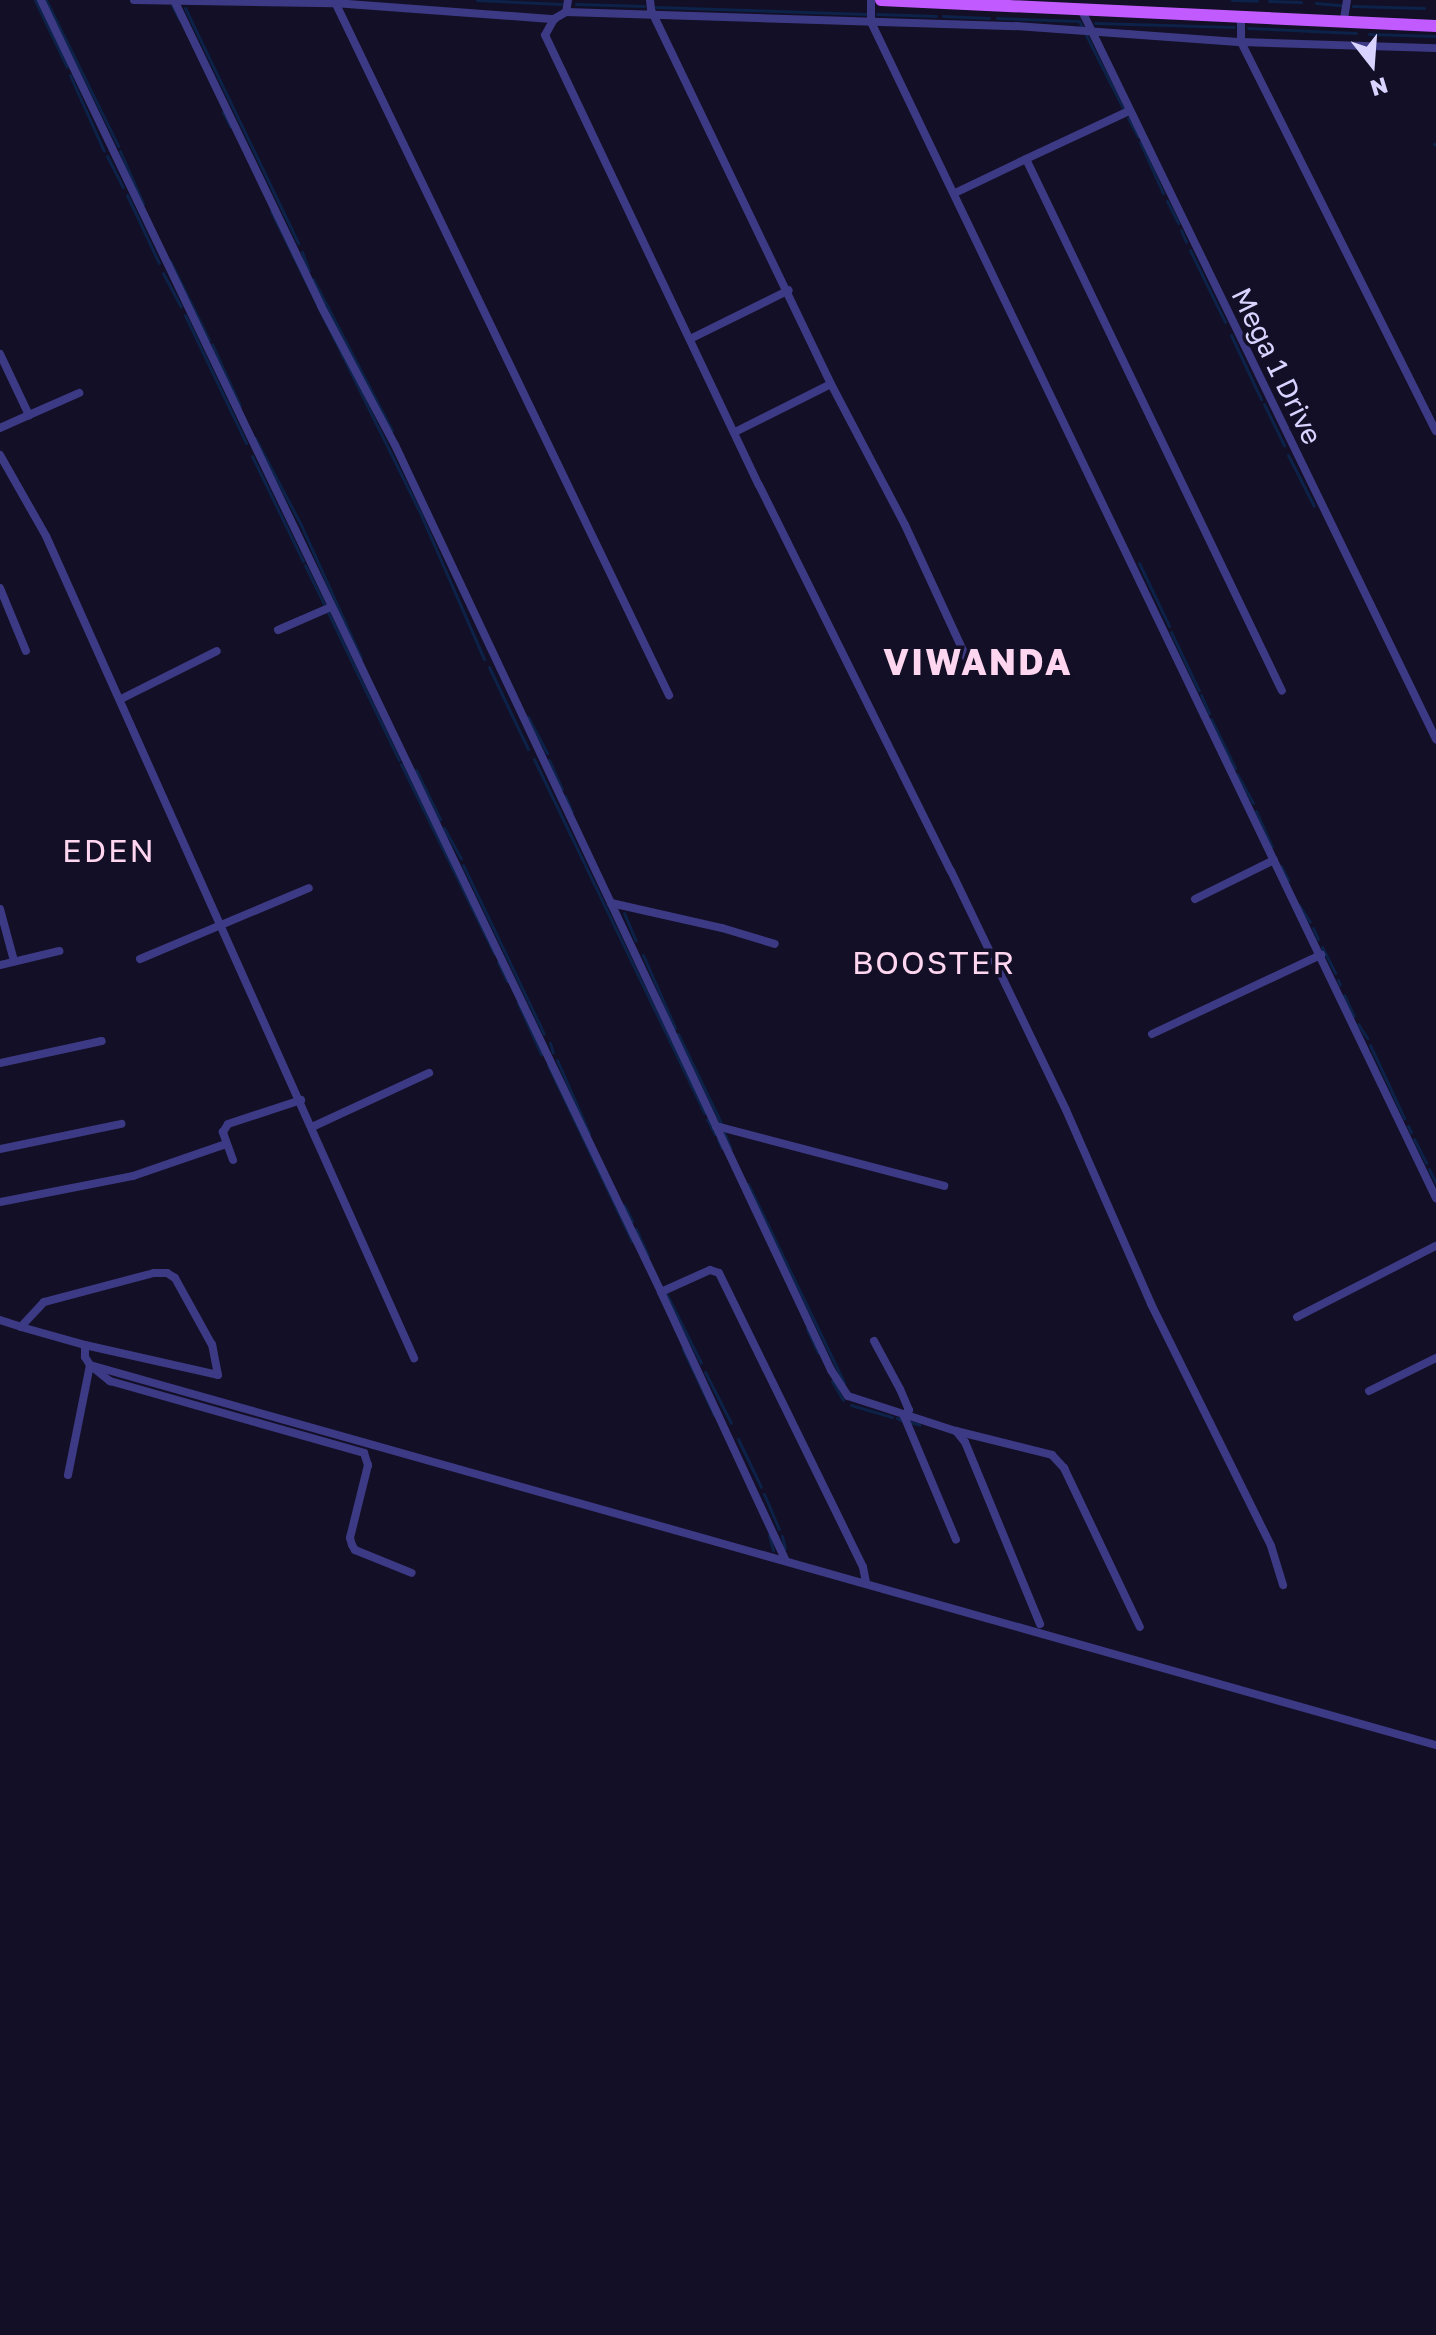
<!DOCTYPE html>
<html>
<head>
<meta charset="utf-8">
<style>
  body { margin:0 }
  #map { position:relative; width:1436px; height:2335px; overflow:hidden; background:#130f26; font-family:"Golos Text",sans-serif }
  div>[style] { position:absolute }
  .stream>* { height:3px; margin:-1.5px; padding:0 1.5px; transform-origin:1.5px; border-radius:1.5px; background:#0c2248 }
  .street>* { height:8px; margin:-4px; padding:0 4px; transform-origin:4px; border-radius:4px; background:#3d3a85 }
  .primary>* { height:12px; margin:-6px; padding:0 6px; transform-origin:6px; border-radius:6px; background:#c25bff }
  span { translate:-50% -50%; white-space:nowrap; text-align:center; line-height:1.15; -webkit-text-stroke:7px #130f26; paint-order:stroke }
  .street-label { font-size:28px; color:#d9d4ff }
  .quarter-label { font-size:32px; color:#ffd6f0; letter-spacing:2px }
  .district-label { font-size:36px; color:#ffd6f0; font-weight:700; letter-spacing:2px }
  .north { position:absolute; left:1332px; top:24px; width:80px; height:80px; -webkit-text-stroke:6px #130f26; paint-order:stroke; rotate:163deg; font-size:22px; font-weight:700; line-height:32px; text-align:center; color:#d9d4ff }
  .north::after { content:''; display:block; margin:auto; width:28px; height:36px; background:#d9d4ff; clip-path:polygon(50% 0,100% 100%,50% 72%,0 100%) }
</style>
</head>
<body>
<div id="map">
  <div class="stream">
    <i style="left:35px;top:0;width:74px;rotate:64.5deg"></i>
    <i style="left:46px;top:0;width:163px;rotate:63.7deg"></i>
    <i style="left:477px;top:0;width:84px;rotate:2.7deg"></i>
    <i style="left:1232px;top:0;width:25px;rotate:2deg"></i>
    <i style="left:1269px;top:1px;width:32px;rotate:2deg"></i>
    <i style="left:1316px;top:3px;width:25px;rotate:5deg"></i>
    <i style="left:576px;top:4px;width:68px;rotate:1.7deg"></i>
    <i style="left:172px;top:5px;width:16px;rotate:63deg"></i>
    <i style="left:1353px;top:6px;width:71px;rotate:1.6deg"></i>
    <i style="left:655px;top:7px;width:211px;rotate:1.9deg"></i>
    <i style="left:185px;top:8px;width:261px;rotate:64.3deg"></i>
    <i style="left:877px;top:14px;width:59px;rotate:1.9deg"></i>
    <i style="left:943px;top:16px;width:46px;rotate:2.5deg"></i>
    <i style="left:997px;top:18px;width:82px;rotate:2.1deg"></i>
    <i style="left:1079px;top:21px;width:7px;rotate:63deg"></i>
    <i style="left:1095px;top:23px;width:139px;rotate:1.6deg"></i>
    <i style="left:1248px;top:28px;width:108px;rotate:2.7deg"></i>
    <i style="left:1369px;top:34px;width:67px;rotate:1.7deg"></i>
    <i style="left:1086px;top:35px;width:84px;rotate:63.1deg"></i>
    <i style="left:70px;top:75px;width:83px;rotate:65.9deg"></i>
    <i style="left:223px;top:112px;width:16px;rotate:63deg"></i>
    <i style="left:1128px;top:118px;width:21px;rotate:62deg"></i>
    <i style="left:1140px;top:142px;width:56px;rotate:65.7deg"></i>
    <i style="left:1434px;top:144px;width:2px"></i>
    <i style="left:120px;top:151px;width:58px;rotate:66.5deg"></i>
    <i style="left:107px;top:156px;width:35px;rotate:63deg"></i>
    <i style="left:127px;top:195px;width:75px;rotate:64.8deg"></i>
    <i style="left:1167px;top:201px;width:25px;rotate:63deg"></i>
    <i style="left:271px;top:211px;width:341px;rotate:63.7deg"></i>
    <i style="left:422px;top:517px;width:155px;rotate:66.4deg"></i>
    <i style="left:1181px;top:230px;width:13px;rotate:67deg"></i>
    <i style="left:1190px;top:250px;width:80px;rotate:64.1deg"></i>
    <i style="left:302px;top:252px;width:20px;rotate:70deg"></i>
    <i style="left:170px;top:261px;width:88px;rotate:63.7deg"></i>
    <i style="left:163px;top:273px;width:38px;rotate:62deg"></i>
    <i style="left:313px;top:279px;width:171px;rotate:62.5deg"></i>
    <i style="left:185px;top:315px;width:142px;rotate:64.5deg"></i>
    <i style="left:1231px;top:335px;width:71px;rotate:64.9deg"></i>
    <i style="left:212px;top:344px;width:68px;rotate:65.7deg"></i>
    <i style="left:1264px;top:404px;width:46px;rotate:64deg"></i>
    <i style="left:255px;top:438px;width:98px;rotate:62.1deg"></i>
    <i style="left:301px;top:525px;width:146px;rotate:65.7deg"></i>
    <i style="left:1288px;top:455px;width:57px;rotate:63deg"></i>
    <i style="left:252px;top:456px;width:117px;rotate:64.1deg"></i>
    <i style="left:1139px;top:563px;width:70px;rotate:64.5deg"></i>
    <i style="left:305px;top:565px;width:43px;rotate:64deg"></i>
    <i style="left:328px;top:612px;width:164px;rotate:64.4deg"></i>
    <i style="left:1171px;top:632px;width:65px;rotate:64.6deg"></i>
    <i style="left:489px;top:667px;width:91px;rotate:64.6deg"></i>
    <i style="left:1201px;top:695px;width:20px;rotate:66deg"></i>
    <i style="left:528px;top:717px;width:41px;rotate:62.2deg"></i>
    <i style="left:1211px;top:719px;width:55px;rotate:63.9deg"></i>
    <i style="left:534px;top:759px;width:393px;rotate:64.3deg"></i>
    <i style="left:549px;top:760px;width:32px;rotate:66deg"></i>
    <i style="left:401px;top:764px;width:211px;rotate:63.8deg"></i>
    <i style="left:416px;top:770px;width:55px;rotate:63.9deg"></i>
    <i style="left:1237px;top:774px;width:33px;rotate:61deg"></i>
    <i style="left:565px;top:796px;width:17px;rotate:66deg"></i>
    <i style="left:1256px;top:811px;width:39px;rotate:66deg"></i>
    <i style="left:444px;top:828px;width:35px;rotate:61deg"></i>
    <i style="left:463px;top:865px;width:187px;rotate:64.4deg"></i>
    <i style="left:1281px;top:866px;width:16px;rotate:63deg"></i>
    <i style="left:1299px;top:905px;width:20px;rotate:57deg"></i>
    <i style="left:624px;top:913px;width:30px;rotate:67deg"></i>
    <i style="left:1313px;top:928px;width:12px;rotate:66deg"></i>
    <i style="left:1322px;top:947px;width:29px;rotate:63deg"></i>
    <i style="left:643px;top:955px;width:80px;rotate:66.3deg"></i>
    <i style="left:498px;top:962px;width:21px;rotate:65deg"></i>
    <i style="left:1338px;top:980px;width:5px;rotate:68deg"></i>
    <i style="left:1344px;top:995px;width:23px;rotate:65deg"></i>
    <i style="left:518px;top:1003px;width:56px;rotate:65.7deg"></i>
    <i style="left:1358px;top:1024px;width:17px;rotate:57deg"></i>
    <i style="left:678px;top:1034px;width:99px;rotate:64.2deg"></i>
    <i style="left:550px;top:1043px;width:10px;rotate:73deg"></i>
    <i style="left:1370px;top:1045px;width:81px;rotate:65deg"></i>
    <i style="left:557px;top:1060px;width:80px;rotate:66.3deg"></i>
    <i style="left:548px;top:1065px;width:195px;rotate:64.5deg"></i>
    <i style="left:707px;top:1119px;width:17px;rotate:62deg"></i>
    <i style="left:1408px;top:1126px;width:7px;rotate:63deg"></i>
    <i style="left:724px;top:1132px;width:18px;rotate:68deg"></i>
    <i style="left:1414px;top:1139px;width:27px;rotate:63deg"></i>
    <i style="left:718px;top:1140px;width:9px;rotate:63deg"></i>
    <i style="left:1429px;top:1169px;width:16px;rotate:63deg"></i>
    <i style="left:748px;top:1184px;width:221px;rotate:64.2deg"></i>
    <i style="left:624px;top:1205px;width:18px;rotate:63deg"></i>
    <i style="left:636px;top:1229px;width:30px;rotate:66deg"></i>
    <i style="left:666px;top:1293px;width:78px;rotate:63.4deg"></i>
    <i style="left:807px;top:1329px;width:26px;rotate:65deg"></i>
    <i style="left:683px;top:1349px;width:73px;rotate:64.8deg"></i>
    <i style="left:705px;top:1372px;width:57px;rotate:63deg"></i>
    <i style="left:832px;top:1381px;width:22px;rotate:60deg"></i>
    <i style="left:851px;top:1405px;width:43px;rotate:16.3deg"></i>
    <i style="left:897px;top:1418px;width:4px;rotate:27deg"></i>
    <i style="left:910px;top:1422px;width:10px;rotate:17deg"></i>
    <i style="left:738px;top:1439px;width:53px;rotate:64.4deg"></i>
    <i style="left:764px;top:1494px;width:38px;rotate:67deg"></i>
    <i style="left:769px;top:1535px;width:16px;rotate:75deg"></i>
    <i style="left:782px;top:1536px;width:13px;rotate:77deg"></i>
  </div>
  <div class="street">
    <i style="left:41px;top:0;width:1433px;rotate:64.36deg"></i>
    <i style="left:661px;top:1292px;width:294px;rotate:65.1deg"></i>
    <i style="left:134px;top:0;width:200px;rotate:0.9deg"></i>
    <i style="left:334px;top:3px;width:221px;rotate:4.2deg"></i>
    <i style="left:174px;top:0;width:339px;rotate:64.3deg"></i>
    <i style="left:321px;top:306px;width:157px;rotate:62deg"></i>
    <i style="left:395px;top:445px;width:1023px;rotate:64.76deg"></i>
    <i style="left:831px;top:1370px;width:31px;rotate:57deg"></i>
    <i style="left:848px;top:1396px;width:114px;rotate:18deg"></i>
    <i style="left:956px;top:1431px;width:14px;rotate:51deg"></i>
    <i style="left:965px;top:1442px;width:197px;rotate:67.6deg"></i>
    <i style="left:334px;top:0;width:772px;rotate:64.27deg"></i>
    <i style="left:568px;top:0;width:12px;rotate:99deg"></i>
    <i style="left:566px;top:12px;width:14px;rotate:150deg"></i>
    <i style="left:554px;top:19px;width:18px;rotate:119deg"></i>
    <i style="left:545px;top:35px;width:498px;rotate:64.6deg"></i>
    <i style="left:759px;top:485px;width:431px;rotate:63.6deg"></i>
    <i style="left:951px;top:871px;width:265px;rotate:64.3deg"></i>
    <i style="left:1066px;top:1110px;width:212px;rotate:66.3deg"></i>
    <i style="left:1151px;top:1304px;width:270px;rotate:63.6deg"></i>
    <i style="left:1271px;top:1546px;width:41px;rotate:72.9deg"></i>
    <i style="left:650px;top:0;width:10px;rotate:84deg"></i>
    <i style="left:651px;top:10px;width:415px;rotate:64.3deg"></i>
    <i style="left:831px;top:384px;width:159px;rotate:62.3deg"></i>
    <i style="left:905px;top:525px;width:157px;rotate:65.2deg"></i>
    <i style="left:871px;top:0;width:22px;rotate:90deg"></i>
    <i style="left:871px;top:22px;width:1305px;rotate:64.34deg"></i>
    <i style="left:1082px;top:11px;width:810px;rotate:64.07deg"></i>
    <i style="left:566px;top:12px;width:450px;rotate:1.8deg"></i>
    <i style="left:1016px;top:26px;width:226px;rotate:4.1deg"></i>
    <i style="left:1241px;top:42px;width:195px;rotate:1.8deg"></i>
    <i style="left:1241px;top:17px;width:25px;rotate:90deg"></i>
    <i style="left:1241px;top:42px;width:435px;rotate:63.4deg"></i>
    <i style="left:1344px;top:19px;width:19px;rotate:-81deg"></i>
    <i style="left:1129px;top:111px;width:114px;rotate:155deg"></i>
    <i style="left:1026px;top:159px;width:590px;rotate:64.3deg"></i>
    <i style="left:955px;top:193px;width:79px;rotate:-25.6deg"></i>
    <i style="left:690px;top:339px;width:110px;rotate:-26.3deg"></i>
    <i style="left:0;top:354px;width:68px;rotate:64.6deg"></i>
    <i style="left:29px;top:415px;width:32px;rotate:156deg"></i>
    <i style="left:29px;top:415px;width:55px;rotate:-23.7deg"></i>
    <i style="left:735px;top:432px;width:107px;rotate:-26.6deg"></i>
    <i style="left:0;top:455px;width:93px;rotate:60.4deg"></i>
    <i style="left:46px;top:536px;width:901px;rotate:65.88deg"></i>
    <i style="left:0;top:588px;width:68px;rotate:67.6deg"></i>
    <i style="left:278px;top:630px;width:58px;rotate:-23.5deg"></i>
    <i style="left:121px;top:699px;width:107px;rotate:-26.6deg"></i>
    <i style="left:1195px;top:899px;width:88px;rotate:-26.3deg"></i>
    <i style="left:611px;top:903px;width:114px;rotate:12.7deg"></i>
    <i style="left:722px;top:928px;width:55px;rotate:16.8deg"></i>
    <i style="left:0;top:909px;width:54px;rotate:74.9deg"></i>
    <i style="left:140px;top:959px;width:183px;rotate:-22.8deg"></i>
    <i style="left:0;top:965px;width:61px;rotate:-13.3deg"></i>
    <i style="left:1152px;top:1034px;width:187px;rotate:-25.1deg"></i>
    <i style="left:0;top:1063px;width:104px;rotate:-12.2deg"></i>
    <i style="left:716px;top:1126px;width:236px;rotate:14.7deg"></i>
    <i style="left:312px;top:1127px;width:129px;rotate:-24.8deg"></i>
    <i style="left:0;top:1149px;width:124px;rotate:-11.7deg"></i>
    <i style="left:233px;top:1160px;width:30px;rotate:-110deg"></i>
    <i style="left:223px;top:1132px;width:9px;rotate:-58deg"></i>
    <i style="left:228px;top:1124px;width:77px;rotate:-18.2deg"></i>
    <i style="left:0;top:1202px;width:136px;rotate:-11.1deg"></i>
    <i style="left:133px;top:1176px;width:98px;rotate:-19deg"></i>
    <i style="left:661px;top:1292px;width:54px;rotate:-24.2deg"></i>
    <i style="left:710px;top:1270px;width:9px;rotate:18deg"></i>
    <i style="left:719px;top:1273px;width:327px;rotate:63.9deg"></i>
    <i style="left:863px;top:1567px;width:15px;rotate:79deg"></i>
    <i style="left:1297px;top:1317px;width:156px;rotate:-27.1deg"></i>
    <i style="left:0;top:1320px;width:22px;rotate:18deg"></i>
    <i style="left:21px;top:1327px;width:66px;rotate:15.7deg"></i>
    <i style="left:85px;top:1345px;width:136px;rotate:12.7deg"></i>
    <i style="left:218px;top:1375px;width:31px;rotate:-101deg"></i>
    <i style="left:212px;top:1345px;width:77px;rotate:-118.9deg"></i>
    <i style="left:175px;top:1278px;width:9px;rotate:-148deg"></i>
    <i style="left:167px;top:1273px;width:13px;rotate:180deg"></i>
    <i style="left:154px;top:1273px;width:114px;rotate:165.2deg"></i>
    <i style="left:44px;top:1302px;width:34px;rotate:133deg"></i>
    <i style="left:874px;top:1341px;width:55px;rotate:61.6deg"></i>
    <i style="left:900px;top:1389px;width:23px;rotate:67deg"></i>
    <i style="left:909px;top:1410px;width:8px;rotate:130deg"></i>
    <i style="left:904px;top:1416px;width:134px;rotate:67.2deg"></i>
    <i style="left:85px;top:1345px;width:12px;rotate:90deg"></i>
    <i style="left:85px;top:1357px;width:9px;rotate:58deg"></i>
    <i style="left:90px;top:1365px;width:26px;rotate:39deg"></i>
    <i style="left:110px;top:1381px;width:264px;rotate:15.8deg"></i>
    <i style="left:364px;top:1453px;width:13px;rotate:72deg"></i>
    <i style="left:368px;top:1465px;width:75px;rotate:103.9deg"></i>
    <i style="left:350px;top:1538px;width:7px;rotate:74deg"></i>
    <i style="left:352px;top:1545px;width:6px;rotate:59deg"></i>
    <i style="left:355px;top:1550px;width:61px;rotate:22deg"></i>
    <i style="left:1369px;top:1391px;width:75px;rotate:-26.2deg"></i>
    <i style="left:956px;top:1431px;width:99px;rotate:14deg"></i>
    <i style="left:1052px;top:1455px;width:18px;rotate:47deg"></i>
    <i style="left:1064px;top:1468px;width:176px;rotate:64.5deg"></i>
    <i style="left:68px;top:1475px;width:112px;rotate:-78.7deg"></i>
    <i style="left:90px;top:1365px;width:1399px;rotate:15.77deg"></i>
  </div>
  <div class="primary">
    <i style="left:881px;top:0;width:556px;rotate:2.68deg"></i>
  </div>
  <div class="street-label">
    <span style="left:1277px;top:366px;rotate:64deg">Mega 1 Drive</span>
  </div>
  <div class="quarter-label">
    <span style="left:109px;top:850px">EDEN</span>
    <span style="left:934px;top:962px">BOOSTER</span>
  </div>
  <div class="district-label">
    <span style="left:978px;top:662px">VIWANDA</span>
  </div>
  <div class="north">N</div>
</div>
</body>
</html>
